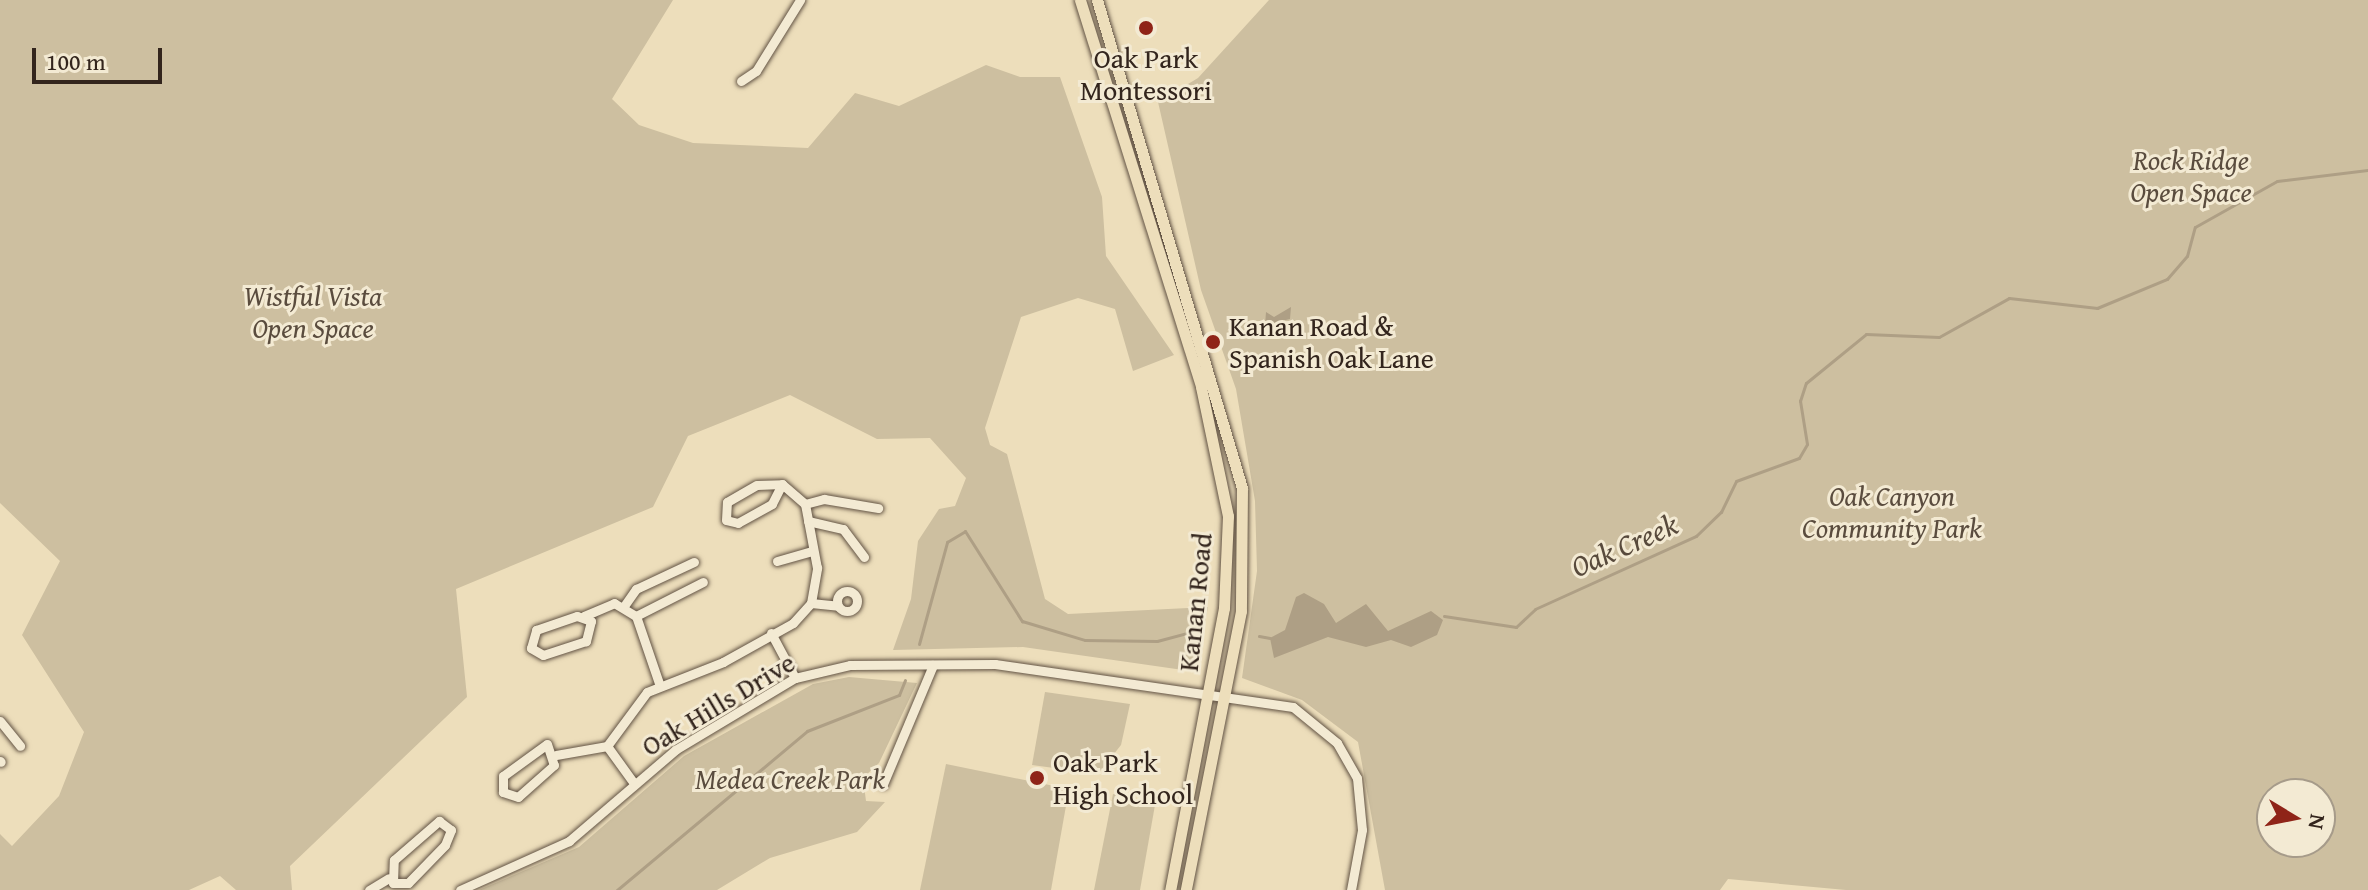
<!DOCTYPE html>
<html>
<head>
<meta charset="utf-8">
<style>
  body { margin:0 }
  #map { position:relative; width:2368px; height:890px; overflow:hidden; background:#eddebb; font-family:"Gentium Book Plus",serif }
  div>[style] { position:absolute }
  .green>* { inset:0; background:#cdbfa0 }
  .water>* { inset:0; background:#ae9f85 }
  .stream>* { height:3px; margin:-1.5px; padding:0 1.5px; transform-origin:1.5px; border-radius:1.5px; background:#ae9f85 }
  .roads { filter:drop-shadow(0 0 2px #625344) drop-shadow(0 0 2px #625344) }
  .minor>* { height:9px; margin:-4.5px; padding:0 4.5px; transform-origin:4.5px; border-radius:4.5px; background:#f3ead3 }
  .minor>.ring { margin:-4.5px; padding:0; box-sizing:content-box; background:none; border:9px solid #f3ead3; border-radius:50% }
  .major>* { height:11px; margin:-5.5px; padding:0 5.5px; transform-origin:5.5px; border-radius:5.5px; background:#eddebb }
  .dots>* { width:22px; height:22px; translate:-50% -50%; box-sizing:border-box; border:4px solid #f3ead3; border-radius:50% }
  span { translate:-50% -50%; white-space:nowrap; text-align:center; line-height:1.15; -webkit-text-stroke:6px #f3ead3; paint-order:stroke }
  .poi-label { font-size:28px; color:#33251d }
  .left { translate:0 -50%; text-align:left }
  .park-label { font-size:28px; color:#5a4c3e; font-style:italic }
  .street-label { font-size:28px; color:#33251d }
  .water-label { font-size:30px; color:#584a3c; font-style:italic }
  .north { position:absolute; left:2256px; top:778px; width:80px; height:80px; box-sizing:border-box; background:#f3ead3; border:2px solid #a69b8a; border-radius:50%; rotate:100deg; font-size:22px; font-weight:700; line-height:32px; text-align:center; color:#33251d }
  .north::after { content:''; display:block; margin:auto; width:28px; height:36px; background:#8f2418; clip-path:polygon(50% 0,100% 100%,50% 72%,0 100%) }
  .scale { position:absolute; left:32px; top:48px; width:130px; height:36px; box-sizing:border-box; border:4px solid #33251d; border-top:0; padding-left:10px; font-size:24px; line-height:28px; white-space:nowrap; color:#33251d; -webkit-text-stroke:6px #f3ead3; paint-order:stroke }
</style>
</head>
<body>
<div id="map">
  <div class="green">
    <i style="clip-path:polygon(0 0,673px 0,612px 99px,639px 125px,693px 143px,808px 148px,855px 93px,899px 106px,986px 65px,1020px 77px,1060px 77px,1102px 197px,1106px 256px,1174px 355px,1133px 371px,1115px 309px,1078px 298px,1021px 317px,985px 428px,990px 445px,1007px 454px,1045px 599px,1068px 614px,1208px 607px,1196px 666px,1190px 671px,1023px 647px,893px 650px,911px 599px,918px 541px,939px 509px,955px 506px,966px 478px,930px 438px,877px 439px,790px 395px,688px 436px,653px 507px,456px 589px,467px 697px,290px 866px,292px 890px,236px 890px,220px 876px,189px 890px,0 890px,0 834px,12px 846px,59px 796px,84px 732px,22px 635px,60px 561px,0 503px)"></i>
    <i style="clip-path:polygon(evenodd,1269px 0,2368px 0,2368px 890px,1846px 890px,1728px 879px,1720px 890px,1385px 890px,1358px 742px,1302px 700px,1242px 678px,1257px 571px,1255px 501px,1236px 389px,1201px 290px,1158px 102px,1198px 78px,1269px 0,2272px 794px,2320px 794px,2320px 842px,2272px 842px,2272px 794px)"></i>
    <i style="clip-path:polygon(849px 677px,917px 683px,879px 763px,863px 778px,866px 801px,885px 802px,857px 832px,770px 858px,717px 890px,479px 890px,579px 847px,684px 756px,813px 684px)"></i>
    <i style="clip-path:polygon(1045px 692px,1130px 704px,1121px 745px,1098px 774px,1032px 765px)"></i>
    <i style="clip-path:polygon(946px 764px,1069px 789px,1051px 890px,920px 890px)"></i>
    <i style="clip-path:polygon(1113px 794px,1155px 805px,1140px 890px,1094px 890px)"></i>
  </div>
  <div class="water">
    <i style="clip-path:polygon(1291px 307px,1290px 319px,1265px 325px,1266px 312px,1274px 317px)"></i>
    <i style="clip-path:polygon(1304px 593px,1324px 604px,1336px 623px,1366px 604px,1388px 631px,1431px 611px,1443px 620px,1437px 635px,1411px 647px,1391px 640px,1366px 647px,1328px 637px,1274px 658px,1270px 638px,1285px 630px,1296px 597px)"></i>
  </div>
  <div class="stream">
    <i style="left:1444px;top:616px;width:73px;rotate:8.7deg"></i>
    <i style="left:1516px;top:627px;width:26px;rotate:-43deg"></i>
    <i style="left:1535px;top:609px;width:177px;rotate:-24.4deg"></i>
    <i style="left:1696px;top:536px;width:35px;rotate:-44deg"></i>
    <i style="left:1721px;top:512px;width:34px;rotate:-64deg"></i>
    <i style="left:1736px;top:481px;width:67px;rotate:-20.1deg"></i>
    <i style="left:1799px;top:458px;width:16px;rotate:-60deg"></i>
    <i style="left:1807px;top:444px;width:44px;rotate:-99.2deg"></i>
    <i style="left:1800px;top:401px;width:19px;rotate:-72deg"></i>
    <i style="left:1806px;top:383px;width:77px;rotate:-39.2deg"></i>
    <i style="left:1866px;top:334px;width:73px;rotate:2.4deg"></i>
    <i style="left:1939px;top:337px;width:80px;rotate:-29.1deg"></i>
    <i style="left:2009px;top:298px;width:89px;rotate:6.5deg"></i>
    <i style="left:2097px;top:308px;width:76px;rotate:-22.5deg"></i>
    <i style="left:2167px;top:279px;width:30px;rotate:-49deg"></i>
    <i style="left:2187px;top:256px;width:30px;rotate:-75deg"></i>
    <i style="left:2195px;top:227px;width:94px;rotate:-29.3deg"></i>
    <i style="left:2277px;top:181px;width:92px;rotate:-6.9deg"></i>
    <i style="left:1259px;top:636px;width:11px;rotate:10deg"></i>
    <i style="left:919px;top:644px;width:106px;rotate:-74.6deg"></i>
    <i style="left:947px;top:542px;width:21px;rotate:-31deg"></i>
    <i style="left:965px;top:531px;width:107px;rotate:57.7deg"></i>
    <i style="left:1022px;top:621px;width:66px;rotate:16.8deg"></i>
    <i style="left:1085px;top:640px;width:72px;rotate:0.8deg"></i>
    <i style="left:1157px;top:641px;width:47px;rotate:-14.9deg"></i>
    <i style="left:617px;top:890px;width:248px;rotate:-39.9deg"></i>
    <i style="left:807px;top:731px;width:99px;rotate:-21.4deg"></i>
    <i style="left:899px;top:695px;width:16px;rotate:-68deg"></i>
  </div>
  <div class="roads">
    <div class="minor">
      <i style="left:741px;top:81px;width:18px;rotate:-34deg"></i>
      <i style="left:756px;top:71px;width:84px;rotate:-58.2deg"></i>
      <i style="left:782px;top:484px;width:22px;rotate:117deg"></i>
      <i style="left:772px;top:504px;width:39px;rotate:151deg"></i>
      <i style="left:738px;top:523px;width:12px;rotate:-166deg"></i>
      <i style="left:726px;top:520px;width:18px;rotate:-87deg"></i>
      <i style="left:727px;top:502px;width:34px;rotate:-30deg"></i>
      <i style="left:757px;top:485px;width:25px;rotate:-2deg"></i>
      <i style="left:805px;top:504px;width:20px;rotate:-15deg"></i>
      <i style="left:824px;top:499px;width:55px;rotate:9.5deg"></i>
      <i style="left:808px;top:521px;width:36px;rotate:13deg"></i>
      <i style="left:843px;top:529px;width:35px;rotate:53deg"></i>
      <i style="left:777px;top:561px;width:36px;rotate:-16deg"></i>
      <i class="ring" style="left:837px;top:591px;width:11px;height:11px"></i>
      <i style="left:811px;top:603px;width:27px;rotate:6deg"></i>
      <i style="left:624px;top:606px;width:21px;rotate:-55deg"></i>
      <i style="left:636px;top:589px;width:64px;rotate:-25deg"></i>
      <i style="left:577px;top:616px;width:15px;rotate:20deg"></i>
      <i style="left:591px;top:621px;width:21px;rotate:104deg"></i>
      <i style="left:586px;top:641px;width:45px;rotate:162deg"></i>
      <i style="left:543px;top:655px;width:14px;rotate:-150deg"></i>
      <i style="left:531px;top:648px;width:19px;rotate:-74deg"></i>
      <i style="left:536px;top:630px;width:43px;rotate:-18.9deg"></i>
      <i style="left:584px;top:616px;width:33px;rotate:-23deg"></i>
      <i style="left:614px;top:603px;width:26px;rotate:31deg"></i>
      <i style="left:636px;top:616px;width:71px;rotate:71.1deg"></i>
      <i style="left:636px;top:616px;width:75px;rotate:-26.9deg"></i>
      <i style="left:771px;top:633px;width:51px;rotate:61.9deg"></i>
      <i style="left:0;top:721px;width:32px;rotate:51deg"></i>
      <i style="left:547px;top:744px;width:22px;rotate:72deg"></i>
      <i style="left:554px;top:765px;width:48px;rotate:138.4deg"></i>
      <i style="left:518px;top:797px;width:16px;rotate:-162deg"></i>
      <i style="left:503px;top:792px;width:16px;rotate:-90deg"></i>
      <i style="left:503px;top:776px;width:54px;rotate:-36deg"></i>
      <i style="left:607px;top:746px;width:67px;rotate:-53.5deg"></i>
      <i style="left:647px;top:692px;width:82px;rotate:-21.5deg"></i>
      <i style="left:723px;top:662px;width:80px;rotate:-29.1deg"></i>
      <i style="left:793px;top:623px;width:27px;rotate:-48deg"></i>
      <i style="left:811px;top:603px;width:36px;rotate:-80deg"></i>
      <i style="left:817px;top:568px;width:65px;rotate:-100.6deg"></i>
      <i style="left:805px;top:504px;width:30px;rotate:-139deg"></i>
      <i style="left:607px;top:746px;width:44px;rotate:54.2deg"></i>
      <i style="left:556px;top:755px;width:52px;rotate:-10deg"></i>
      <i style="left:0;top:761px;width:1px;rotate:45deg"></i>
      <i style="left:883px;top:784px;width:129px;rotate:-67.2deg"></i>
      <i style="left:439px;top:821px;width:15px;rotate:37deg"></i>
      <i style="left:451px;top:830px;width:16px;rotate:112deg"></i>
      <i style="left:445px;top:845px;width:53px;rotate:134.2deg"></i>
      <i style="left:408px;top:883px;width:15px;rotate:180deg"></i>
      <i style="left:393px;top:883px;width:23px;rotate:-88deg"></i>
      <i style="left:394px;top:860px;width:60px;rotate:-40.9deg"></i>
      <i style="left:369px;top:890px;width:23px;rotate:-31deg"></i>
      <i style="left:460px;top:890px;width:120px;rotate:-24.2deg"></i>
      <i style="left:569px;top:841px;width:140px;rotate:-40.6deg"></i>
      <i style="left:675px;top:750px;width:140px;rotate:-31deg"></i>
      <i style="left:795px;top:678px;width:57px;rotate:-13.3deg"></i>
      <i style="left:850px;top:665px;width:145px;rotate:-0.4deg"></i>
      <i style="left:995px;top:664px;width:301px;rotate:8.2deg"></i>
      <i style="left:1293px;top:707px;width:57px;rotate:39.3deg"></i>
      <i style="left:1337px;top:743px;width:40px;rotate:60.3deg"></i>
      <i style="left:1357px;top:778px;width:52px;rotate:84.5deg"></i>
      <i style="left:1362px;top:830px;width:61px;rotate:100.4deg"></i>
    </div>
    <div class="major">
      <i style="left:1080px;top:0;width:405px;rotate:72.6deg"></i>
      <i style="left:1201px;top:387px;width:132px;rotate:78.2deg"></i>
      <i style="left:1228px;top:516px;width:92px;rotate:92.5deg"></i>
      <i style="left:1224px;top:608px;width:287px;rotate:100.8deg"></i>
      <i style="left:1097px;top:0;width:509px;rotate:73.45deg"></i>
      <i style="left:1242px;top:488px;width:123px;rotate:90.5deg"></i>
      <i style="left:1241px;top:611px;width:284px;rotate:101.2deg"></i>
    </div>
  </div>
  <div class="dots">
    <i style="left:1146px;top:28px;background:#8f2418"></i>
    <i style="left:1213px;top:342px;background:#8f2418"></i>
    <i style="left:1037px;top:778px;background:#8f2418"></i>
  </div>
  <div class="poi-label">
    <span style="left:1146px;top:74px">Oak Park<br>Montessori</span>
    <span class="left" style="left:1229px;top:342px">Kanan Road &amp;<br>Spanish Oak Lane</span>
    <span class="left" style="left:1053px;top:778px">Oak Park<br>High School</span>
  </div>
  <div class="park-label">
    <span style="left:2191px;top:176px">Rock Ridge<br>Open Space</span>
    <span style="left:313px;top:312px">Wistful Vista<br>Open Space</span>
    <span style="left:1892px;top:512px">Oak Canyon<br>Community Park</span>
    <span style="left:790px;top:779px">Medea Creek Park</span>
  </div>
  <div class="street-label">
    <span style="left:1195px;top:602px;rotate:-84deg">Kanan Road</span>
    <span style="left:718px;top:704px;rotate:-31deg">Oak Hills Drive</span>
  </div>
  <div class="water-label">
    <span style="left:1624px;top:545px;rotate:-24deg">Oak Creek</span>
  </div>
  <div class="north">N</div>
  <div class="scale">100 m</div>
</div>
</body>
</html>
